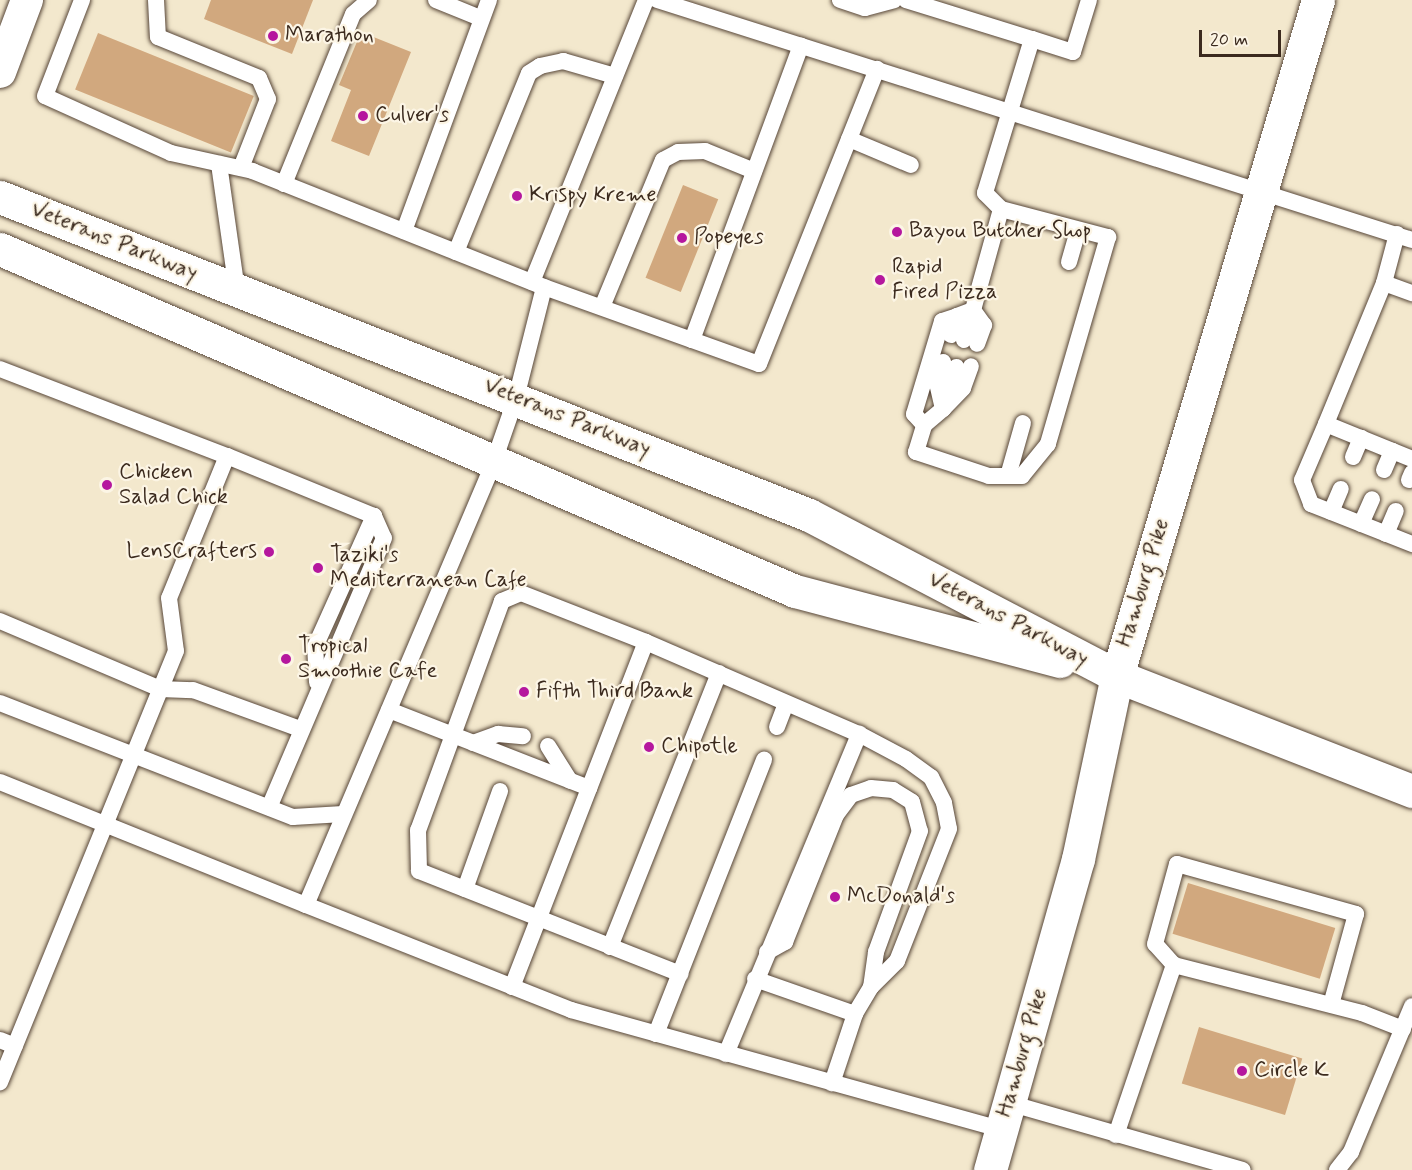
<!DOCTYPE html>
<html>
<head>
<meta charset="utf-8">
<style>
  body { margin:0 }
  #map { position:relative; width:1412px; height:1170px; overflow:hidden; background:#f3e8cd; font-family:Mynerve,sans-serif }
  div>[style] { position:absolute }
  .building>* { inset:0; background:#d1a87e; transform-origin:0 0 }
  .roads { filter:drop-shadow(0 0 2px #574638) drop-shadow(0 0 2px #574638) }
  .lane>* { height:16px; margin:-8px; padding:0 8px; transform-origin:8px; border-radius:8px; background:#fff }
  .street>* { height:32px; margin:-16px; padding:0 16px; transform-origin:16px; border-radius:16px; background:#fff }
  .secondary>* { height:33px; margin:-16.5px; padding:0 16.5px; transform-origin:16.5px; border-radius:16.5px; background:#fff }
  .primary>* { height:33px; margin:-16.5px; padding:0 16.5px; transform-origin:16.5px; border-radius:16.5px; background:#fff }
  .dots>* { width:16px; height:16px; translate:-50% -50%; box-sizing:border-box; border:3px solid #fcf5e5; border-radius:50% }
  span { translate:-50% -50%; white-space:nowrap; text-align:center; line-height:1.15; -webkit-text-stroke:4.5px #fcf5e5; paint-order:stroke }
  .poi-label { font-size:22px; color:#3b2a1e }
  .left { translate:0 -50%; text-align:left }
  .right { translate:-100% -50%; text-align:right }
  .street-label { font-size:22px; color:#3b2a1e }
  .scale { position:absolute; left:1199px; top:30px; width:82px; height:27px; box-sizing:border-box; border:3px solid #3b2a1e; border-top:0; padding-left:8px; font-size:18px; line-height:21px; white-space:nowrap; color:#3b2a1e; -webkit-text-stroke:4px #fcf5e5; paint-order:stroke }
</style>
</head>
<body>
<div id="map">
  <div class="building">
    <i style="clip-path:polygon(211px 0,313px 0,292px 54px,204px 19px)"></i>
    <i style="clip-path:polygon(361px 32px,411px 52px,369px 156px,331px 141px,351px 90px,339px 85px)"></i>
    <i style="left:98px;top:33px;width:168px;height:61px;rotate:22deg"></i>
    <i style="left:683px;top:185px;width:38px;height:100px;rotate:22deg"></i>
    <i style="left:1188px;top:883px;width:154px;height:53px;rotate:17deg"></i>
    <i style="left:1199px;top:1027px;width:108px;height:59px;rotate:17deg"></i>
  </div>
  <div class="roads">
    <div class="lane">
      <i style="left:156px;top:0;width:37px;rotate:87deg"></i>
      <i style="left:158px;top:37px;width:109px;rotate:22.1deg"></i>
      <i style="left:259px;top:78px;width:23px;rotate:67deg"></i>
      <i style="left:268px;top:99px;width:74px;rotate:111.4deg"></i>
      <i style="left:436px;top:0;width:48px;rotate:22.2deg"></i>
      <i style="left:657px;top:0;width:792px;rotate:17.63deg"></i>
      <i style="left:840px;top:0;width:26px;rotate:18deg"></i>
      <i style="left:865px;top:8px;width:30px;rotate:-15deg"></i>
      <i style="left:906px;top:0;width:132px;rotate:17.2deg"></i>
      <i style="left:1032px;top:39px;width:161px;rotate:107deg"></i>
      <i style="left:985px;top:193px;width:23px;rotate:45deg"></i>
      <i style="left:1001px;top:209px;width:111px;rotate:14.7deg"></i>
      <i style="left:1108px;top:237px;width:216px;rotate:106.2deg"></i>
      <i style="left:1048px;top:444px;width:41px;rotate:129.1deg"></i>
      <i style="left:1022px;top:476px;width:33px;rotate:180deg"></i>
      <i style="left:989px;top:476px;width:77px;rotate:-161.8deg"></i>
      <i style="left:916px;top:452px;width:28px;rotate:-73deg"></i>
      <i style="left:924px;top:425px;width:25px;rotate:-40deg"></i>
      <i style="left:943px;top:409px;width:28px;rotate:-103deg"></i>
      <i style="left:937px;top:382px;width:21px;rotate:-73deg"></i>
      <i style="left:1032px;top:39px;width:43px;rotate:17.6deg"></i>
      <i style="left:1073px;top:52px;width:54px;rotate:-72.9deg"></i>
      <i style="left:849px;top:139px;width:67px;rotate:22.8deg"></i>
      <i style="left:219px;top:164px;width:127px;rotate:81.9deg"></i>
      <i style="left:284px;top:184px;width:183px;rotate:-67.9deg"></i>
      <i style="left:353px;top:14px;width:21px;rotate:-41deg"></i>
      <i style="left:404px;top:231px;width:246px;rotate:-69.8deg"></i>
      <i style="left:1397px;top:234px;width:51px;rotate:104.9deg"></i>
      <i style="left:1384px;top:283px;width:152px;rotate:112.4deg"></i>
      <i style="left:1326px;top:424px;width:93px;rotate:22.1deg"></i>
      <i style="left:456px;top:252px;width:193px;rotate:-67.8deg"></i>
      <i style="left:529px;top:73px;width:13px;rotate:-32deg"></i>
      <i style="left:540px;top:66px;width:24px;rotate:-12deg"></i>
      <i style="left:563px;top:61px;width:54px;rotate:16.1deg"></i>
      <i style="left:1069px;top:262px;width:33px;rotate:-74deg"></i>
      <i style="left:532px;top:282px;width:304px;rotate:-68deg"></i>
      <i style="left:1384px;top:283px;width:30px;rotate:20deg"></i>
      <i style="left:544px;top:287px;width:157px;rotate:19.7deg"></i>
      <i style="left:692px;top:340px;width:314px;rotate:-69.7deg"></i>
      <i style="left:602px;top:307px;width:159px;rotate:-67.5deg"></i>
      <i style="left:663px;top:160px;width:17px;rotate:-28deg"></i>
      <i style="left:678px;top:152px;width:27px;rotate:-2deg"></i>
      <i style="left:705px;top:151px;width:53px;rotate:22.2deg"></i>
      <i style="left:973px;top:310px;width:19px;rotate:54deg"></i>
      <i style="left:984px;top:325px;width:20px;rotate:110deg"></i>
      <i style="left:951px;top:335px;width:20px;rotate:-72deg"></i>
      <i style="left:957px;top:316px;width:17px;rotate:-21deg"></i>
      <i style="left:973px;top:310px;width:105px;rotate:-74.5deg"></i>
      <i style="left:692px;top:340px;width:71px;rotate:19.7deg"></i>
      <i style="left:759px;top:364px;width:318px;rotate:-68.2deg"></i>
      <i style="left:964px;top:340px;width:31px;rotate:-73deg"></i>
      <i style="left:0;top:369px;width:243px;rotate:21deg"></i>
      <i style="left:227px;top:456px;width:153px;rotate:112.2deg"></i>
      <i style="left:169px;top:598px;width:53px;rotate:82.5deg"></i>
      <i style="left:176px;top:651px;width:466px;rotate:112.2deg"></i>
      <i style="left:944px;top:405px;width:40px;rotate:-72deg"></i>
      <i style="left:943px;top:409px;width:29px;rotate:-46deg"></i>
      <i style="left:963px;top:388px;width:23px;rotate:-70deg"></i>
      <i style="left:1326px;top:424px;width:61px;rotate:113.2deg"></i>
      <i style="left:1302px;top:480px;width:26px;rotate:69deg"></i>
      <i style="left:1311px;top:504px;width:109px;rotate:21.6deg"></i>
      <i style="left:924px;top:425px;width:15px;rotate:-132deg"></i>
      <i style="left:914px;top:414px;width:97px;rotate:-73.2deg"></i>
      <i style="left:942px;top:321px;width:16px;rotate:-18deg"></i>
      <i style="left:227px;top:456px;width:159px;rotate:22.2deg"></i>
      <i style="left:374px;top:516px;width:24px;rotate:66deg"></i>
      <i style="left:384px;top:538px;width:293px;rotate:113.1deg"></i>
      <i style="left:1353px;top:457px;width:21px;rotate:-67deg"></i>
      <i style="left:1384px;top:470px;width:21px;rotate:-67deg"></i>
      <i style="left:1008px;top:476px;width:55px;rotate:-74.2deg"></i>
      <i style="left:1409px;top:480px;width:8px;rotate:-67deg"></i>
      <i style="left:1331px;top:512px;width:25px;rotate:-67deg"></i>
      <i style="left:1361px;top:524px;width:27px;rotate:-66deg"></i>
      <i style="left:1386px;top:534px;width:25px;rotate:-67deg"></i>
      <i style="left:0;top:621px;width:174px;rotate:23deg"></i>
      <i style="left:160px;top:689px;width:33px;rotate:2deg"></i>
      <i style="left:193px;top:690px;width:114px;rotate:20deg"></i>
      <i style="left:646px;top:642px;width:134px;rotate:-158.6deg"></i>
      <i style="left:521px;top:593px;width:21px;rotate:157deg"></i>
      <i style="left:502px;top:601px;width:244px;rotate:110.1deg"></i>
      <i style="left:418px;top:830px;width:41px;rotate:88.6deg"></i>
      <i style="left:419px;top:871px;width:281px;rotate:21.5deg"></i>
      <i style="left:317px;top:682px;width:35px;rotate:-93deg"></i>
      <i style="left:315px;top:647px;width:144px;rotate:-65.8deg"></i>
      <i style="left:0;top:703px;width:314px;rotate:21.3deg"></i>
      <i style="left:293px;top:817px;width:50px;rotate:-3.4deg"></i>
      <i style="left:389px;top:710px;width:215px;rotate:21.3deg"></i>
      <i style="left:777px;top:727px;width:25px;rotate:-69deg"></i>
      <i style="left:473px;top:743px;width:27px;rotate:-20deg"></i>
      <i style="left:498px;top:734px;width:25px;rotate:5deg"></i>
      <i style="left:548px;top:746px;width:41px;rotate:57.8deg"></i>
      <i style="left:0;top:782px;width:330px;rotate:21.9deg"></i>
      <i style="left:306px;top:905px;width:479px;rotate:-67deg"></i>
      <i style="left:493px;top:464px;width:70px;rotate:-70.8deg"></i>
      <i style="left:516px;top:398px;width:114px;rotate:-75.8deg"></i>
      <i style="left:544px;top:287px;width:313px;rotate:-158.3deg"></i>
      <i style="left:253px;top:171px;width:84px;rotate:-167.6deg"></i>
      <i style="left:171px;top:153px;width:138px;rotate:-155.7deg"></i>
      <i style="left:45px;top:96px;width:103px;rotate:-68.9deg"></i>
      <i style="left:465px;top:889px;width:104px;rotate:-70.3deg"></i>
      <i style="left:306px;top:905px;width:285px;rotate:21.6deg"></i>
      <i style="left:571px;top:1010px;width:446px;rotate:15.5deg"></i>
      <i style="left:610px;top:947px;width:295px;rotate:-68.3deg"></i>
      <i style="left:767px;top:952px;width:21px;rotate:-29deg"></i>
      <i style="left:785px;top:942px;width:137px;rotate:-68.1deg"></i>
      <i style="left:836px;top:815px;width:25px;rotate:-53deg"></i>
      <i style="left:851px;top:795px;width:21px;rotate:-19deg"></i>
      <i style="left:871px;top:788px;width:22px;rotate:5deg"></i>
      <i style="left:893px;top:790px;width:22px;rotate:32deg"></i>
      <i style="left:912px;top:802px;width:30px;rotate:75deg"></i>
      <i style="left:920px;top:831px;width:129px;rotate:110deg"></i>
      <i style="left:876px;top:952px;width:35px;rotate:98deg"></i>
      <i style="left:1174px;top:965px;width:28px;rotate:-132deg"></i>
      <i style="left:1155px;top:944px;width:83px;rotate:-74.6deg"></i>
      <i style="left:1177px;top:864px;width:186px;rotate:15.6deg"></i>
      <i style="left:1356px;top:914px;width:94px;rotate:105.4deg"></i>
      <i style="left:755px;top:979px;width:106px;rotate:19.3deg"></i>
      <i style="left:512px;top:987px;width:370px;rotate:-68.8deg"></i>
      <i style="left:646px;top:642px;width:232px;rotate:23.4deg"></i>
      <i style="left:656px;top:1034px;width:295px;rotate:-68.5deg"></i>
      <i style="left:0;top:1040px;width:16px;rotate:22deg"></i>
      <i style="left:726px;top:1054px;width:347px;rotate:-67.4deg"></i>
      <i style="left:859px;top:734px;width:53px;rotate:28deg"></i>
      <i style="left:906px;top:759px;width:31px;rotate:36deg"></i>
      <i style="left:931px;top:777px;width:29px;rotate:63deg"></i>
      <i style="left:944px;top:803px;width:26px;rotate:79deg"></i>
      <i style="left:949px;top:829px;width:142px;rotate:111.5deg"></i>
      <i style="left:897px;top:961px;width:37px;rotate:135deg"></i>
      <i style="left:871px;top:987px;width:31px;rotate:121deg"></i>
      <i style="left:855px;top:1014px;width:73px;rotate:108.4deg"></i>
      <i style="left:1009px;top:1103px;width:243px;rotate:16deg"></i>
      <i style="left:1116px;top:1135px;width:180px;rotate:-71.2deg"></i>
      <i style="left:1174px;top:965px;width:194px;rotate:14.3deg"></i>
      <i style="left:1362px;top:1013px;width:44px;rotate:21.3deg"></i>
      <i style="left:1337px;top:1170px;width:23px;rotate:-52deg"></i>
      <i style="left:1351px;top:1152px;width:158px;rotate:-67.3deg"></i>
    </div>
    <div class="street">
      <i style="left:0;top:72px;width:77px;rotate:-69.4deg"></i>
    </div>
    <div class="secondary">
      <i style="left:0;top:197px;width:869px;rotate:21.46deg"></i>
      <i style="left:809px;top:515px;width:348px;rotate:27.6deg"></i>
      <i style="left:1117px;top:676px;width:317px;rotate:21.3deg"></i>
      <i style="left:0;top:249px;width:865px;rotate:23.28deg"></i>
      <i style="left:795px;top:591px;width:274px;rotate:14.8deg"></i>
    </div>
    <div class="primary">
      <i style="left:990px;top:1170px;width:323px;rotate:-74.2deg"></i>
      <i style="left:1078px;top:859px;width:187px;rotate:-78deg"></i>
      <i style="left:1117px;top:676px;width:705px;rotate:-73.44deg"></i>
    </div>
  </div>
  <div class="dots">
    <i style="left:273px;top:36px;background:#b5179e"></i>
    <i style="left:363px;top:116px;background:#b5179e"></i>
    <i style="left:517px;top:196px;background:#b5179e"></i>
    <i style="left:897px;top:232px;background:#b5179e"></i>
    <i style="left:682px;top:238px;background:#b5179e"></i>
    <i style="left:880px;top:280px;background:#b5179e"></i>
    <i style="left:107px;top:485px;background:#b5179e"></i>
    <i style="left:269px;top:552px;background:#b5179e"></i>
    <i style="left:318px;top:568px;background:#b5179e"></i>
    <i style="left:286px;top:659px;background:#b5179e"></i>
    <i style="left:524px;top:692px;background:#b5179e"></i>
    <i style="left:649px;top:747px;background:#b5179e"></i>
    <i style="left:835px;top:897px;background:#b5179e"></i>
    <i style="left:1242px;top:1071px;background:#b5179e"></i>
  </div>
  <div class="poi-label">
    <span class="left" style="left:285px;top:36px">Marathon</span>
    <span class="left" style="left:375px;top:116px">Culver's</span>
    <span class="left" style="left:529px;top:196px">Krispy Kreme</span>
    <span class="left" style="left:909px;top:232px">Bayou Butcher Shop</span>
    <span class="left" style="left:694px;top:238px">Popeyes</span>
    <span class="left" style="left:892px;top:280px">Rapid<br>Fired Pizza</span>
    <span class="left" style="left:119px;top:485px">Chicken<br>Salad Chick</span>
    <span class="right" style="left:257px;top:552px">LensCrafters</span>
    <span class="left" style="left:330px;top:568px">Taziki's<br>Mediterranean Cafe</span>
    <span class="left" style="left:298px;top:659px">Tropical<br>Smoothie Cafe</span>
    <span class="left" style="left:536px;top:692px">Fifth Third Bank</span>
    <span class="left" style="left:661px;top:747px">Chipotle</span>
    <span class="left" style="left:847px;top:897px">McDonald's</span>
    <span class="left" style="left:1254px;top:1071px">Circle K</span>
  </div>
  <div class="street-label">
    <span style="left:114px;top:242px;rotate:22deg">Veterans Parkway</span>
    <span style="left:567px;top:418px;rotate:22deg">Veterans Parkway</span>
    <span style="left:1144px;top:583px;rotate:-73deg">Hamburg Pike</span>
    <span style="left:1008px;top:620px;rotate:28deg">Veterans Parkway</span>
    <span style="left:1023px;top:1053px;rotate:-74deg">Hamburg Pike</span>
  </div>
  <div class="scale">20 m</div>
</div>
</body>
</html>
